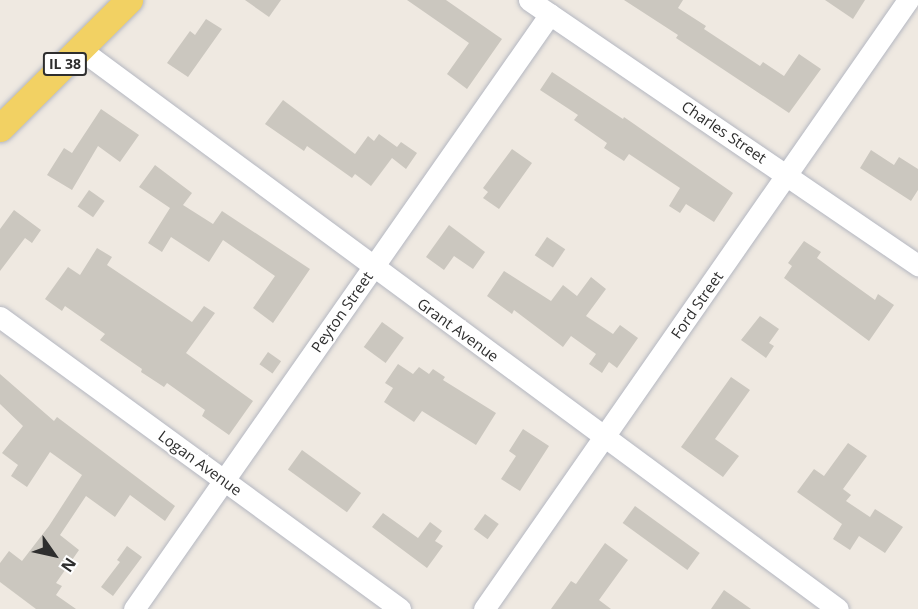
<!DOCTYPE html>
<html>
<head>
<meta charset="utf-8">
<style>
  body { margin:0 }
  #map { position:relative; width:918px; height:609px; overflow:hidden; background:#efe9e1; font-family:"Open Sans",sans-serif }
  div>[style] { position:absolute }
  .building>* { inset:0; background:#cbc7bf; transform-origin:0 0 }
  .roads { filter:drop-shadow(0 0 2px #b4b7c1) drop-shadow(0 0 2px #b4b7c1) }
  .minor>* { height:21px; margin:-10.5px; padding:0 10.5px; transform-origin:10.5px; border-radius:10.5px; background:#fff }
  .major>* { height:27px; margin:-13.5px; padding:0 13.5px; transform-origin:13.5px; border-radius:13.5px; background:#f2d163 }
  span { translate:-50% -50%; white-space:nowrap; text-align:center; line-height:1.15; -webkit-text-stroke:4.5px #fff; paint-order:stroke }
  .shield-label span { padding:2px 4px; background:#fff; border:2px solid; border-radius:4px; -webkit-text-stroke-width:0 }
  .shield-label { font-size:14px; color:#2e2e2e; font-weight:700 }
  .street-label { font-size:15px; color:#2e2e2e }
  .north { position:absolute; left:24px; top:525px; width:60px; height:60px; -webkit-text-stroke:4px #fff; paint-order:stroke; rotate:124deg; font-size:16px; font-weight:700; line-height:24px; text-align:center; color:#2e2e2e }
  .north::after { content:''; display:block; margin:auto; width:21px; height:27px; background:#2e2e2e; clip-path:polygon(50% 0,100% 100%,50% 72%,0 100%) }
</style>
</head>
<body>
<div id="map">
  <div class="building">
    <i style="clip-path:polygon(245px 0,281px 0,269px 17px)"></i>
    <i style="clip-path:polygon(407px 0,446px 0,502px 39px,467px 89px,447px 74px,469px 43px)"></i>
    <i style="clip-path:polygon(624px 0,683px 0,678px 8px,706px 26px,704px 29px,760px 66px,763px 62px,784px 76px,799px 54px,821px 69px,789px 113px,676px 38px,678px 35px)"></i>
    <i style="clip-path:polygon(825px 0,865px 0,853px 19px)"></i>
    <i style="clip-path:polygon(206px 19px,222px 29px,188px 77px,167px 63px,190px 31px,195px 35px)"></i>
    <i style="clip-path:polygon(552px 72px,623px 119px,624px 117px,733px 193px,714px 222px,686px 204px,680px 213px,669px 206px,680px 188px,629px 154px,624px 161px,604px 148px,607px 143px,574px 120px,578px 115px,540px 90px)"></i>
    <i style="clip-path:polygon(283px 100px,355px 154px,368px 136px,374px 141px,379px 134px,397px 147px,401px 142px,417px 153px,406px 169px,392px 158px,371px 186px,355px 174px,352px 178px,307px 146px,304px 151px,265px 124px)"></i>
    <i style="clip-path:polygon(101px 109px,139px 135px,120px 162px,98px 146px,72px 190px,47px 175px,64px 148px,72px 153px)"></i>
    <i style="clip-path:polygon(512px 149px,532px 163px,499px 209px,483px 198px,488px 192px,483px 188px)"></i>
    <i style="clip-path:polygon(871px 150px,894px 165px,899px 157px,918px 169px,918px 190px,911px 201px,860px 168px)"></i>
    <i style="clip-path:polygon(155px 165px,192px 193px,183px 205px,213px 224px,222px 211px,310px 269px,273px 323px,253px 308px,275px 276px,223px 240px,209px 262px,171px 237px,162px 252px,148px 243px,170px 208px,139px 187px)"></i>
    <i style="left:89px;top:190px;width:19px;height:20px;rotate:35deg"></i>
    <i style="clip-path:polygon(14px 210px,41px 230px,32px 243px,25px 238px,0 271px,0 229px)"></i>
    <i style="clip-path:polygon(449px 225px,485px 252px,473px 269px,454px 256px,444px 270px,426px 257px)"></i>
    <i style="left:547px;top:237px;width:22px;height:22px;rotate:34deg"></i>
    <i style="clip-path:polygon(804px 241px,821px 252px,817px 258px,836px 272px,875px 300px,878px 294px,894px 305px,869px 341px,784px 278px,792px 266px,788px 263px)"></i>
    <i style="clip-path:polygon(97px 248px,112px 257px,107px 265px,192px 322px,204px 306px,215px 313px,186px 353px,253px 401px,229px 435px,202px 416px,205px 410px,167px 383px,164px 387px,141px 372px,142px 369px,100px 340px,105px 334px,65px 306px,62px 311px,45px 299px,68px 267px,80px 275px)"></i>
    <i style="clip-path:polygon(504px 271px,551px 301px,563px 285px,577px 296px,591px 277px,606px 289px,586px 316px,613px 334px,620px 325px,638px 338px,617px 368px,609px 362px,602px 373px,589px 364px,596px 354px,571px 336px,563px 347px,514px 310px,512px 314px,487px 296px)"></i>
    <i style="clip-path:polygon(760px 316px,779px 329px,769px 343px,774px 346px,766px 358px,741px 340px)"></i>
    <i style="left:382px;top:322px;width:27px;height:31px;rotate:36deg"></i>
    <i style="left:268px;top:352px;width:16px;height:15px;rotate:35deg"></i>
    <i style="clip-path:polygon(398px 364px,413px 374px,419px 367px,429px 374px,433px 369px,445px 377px,443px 380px,496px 413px,476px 445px,422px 411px,414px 422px,384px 402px,393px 388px,385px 383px)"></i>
    <i style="clip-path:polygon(0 374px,54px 421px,57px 417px,175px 506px,165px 521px,130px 495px,115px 517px,86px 496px,60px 535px,79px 550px,56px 583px,62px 586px,56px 595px,76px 609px,36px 609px,0 582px,0 563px,9px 551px,22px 561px,49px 526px,82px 475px,50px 452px,27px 487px,11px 476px,18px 465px,2px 453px,23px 426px,0 404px)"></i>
    <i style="clip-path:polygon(731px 377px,750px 390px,715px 439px,739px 456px,723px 477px,681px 447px)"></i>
    <i style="clip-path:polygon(523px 429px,549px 446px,520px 491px,501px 479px,516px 456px,509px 451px)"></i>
    <i style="clip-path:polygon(848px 443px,867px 456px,843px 489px,851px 495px,846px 501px,870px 517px,875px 509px,903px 527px,885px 553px,859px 536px,850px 550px,833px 539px,842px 524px,797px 492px,814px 469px,824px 476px)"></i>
    <i style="left:302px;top:450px;width:73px;height:24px;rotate:36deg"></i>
    <i style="left:635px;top:506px;width:80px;height:21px;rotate:36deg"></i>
    <i style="clip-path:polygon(383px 513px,418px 538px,430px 522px,442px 531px,435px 541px,443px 546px,427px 568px,372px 527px)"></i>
    <i style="left:485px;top:514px;width:17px;height:19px;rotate:36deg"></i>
    <i style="clip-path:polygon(605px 543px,628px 560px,599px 600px,611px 609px,551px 609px,571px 581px,576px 584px)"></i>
    <i style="clip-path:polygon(127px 546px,142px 557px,113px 596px,101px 587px,120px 562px,117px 560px)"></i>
    <i style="clip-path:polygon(724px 590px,751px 609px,711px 609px)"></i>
  </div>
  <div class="roads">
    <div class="minor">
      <i style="left:529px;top:0;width:471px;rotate:34.3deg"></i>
      <i style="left:80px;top:49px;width:942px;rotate:36.46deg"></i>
      <i style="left:0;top:317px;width:495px;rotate:36.1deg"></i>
      <i style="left:134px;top:609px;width:726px;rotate:-55.04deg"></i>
      <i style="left:484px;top:609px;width:742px;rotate:-55.15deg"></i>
    </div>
    <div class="major">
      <i style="left:0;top:128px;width:182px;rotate:-44.8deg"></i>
    </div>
  </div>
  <div class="shield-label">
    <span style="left:65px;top:64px">IL 38</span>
  </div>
  <div class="street-label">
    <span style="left:724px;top:132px;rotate:34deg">Charles Street</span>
    <span style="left:697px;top:305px;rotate:-55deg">Ford Street</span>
    <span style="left:342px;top:312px;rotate:-55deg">Peyton Street</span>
    <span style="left:458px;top:330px;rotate:36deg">Grant Avenue</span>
    <span style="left:200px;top:463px;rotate:36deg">Logan Avenue</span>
  </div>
  <div class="north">N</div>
</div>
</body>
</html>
